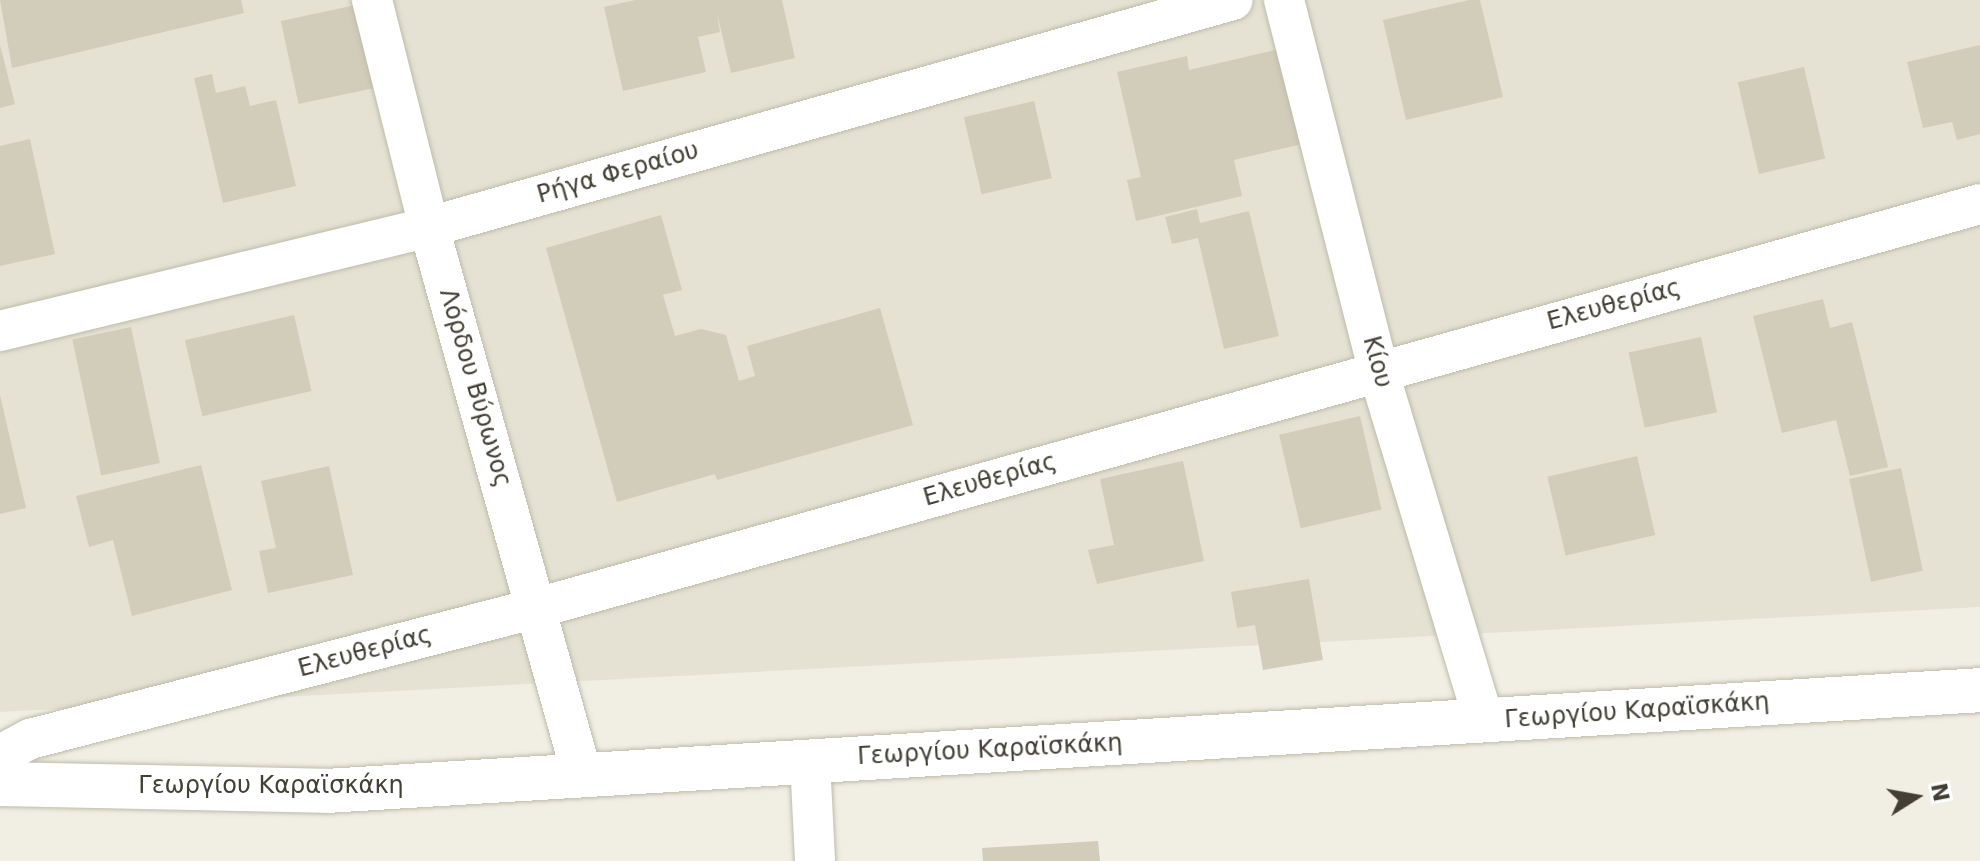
<!DOCTYPE html>
<html>
<head>
<meta charset="utf-8">
<style>
  body { margin:0 }
  #map { position:relative; width:1980px; height:861px; overflow:hidden; background:#f1efe4; font-family:"DejaVu Sans",sans-serif }
  div>[style] { position:absolute }
  .residential>* { inset:0; background:#e5e2d3 }
  .building>* { inset:0; background:#d2ccba; transform-origin:0 0 }
  .roads { filter:drop-shadow(0 0 2px #bfbbaa) drop-shadow(0 0 2px #bfbbaa) }
  .minor>* { height:40px; margin:-20px; padding:0 20px; transform-origin:20px; border-radius:20px; background:#fff }
  .tertiary>* { height:44px; margin:-22px; padding:0 22px; transform-origin:22px; border-radius:22px; background:#fff }
  span { translate:-50% -50%; white-space:nowrap; text-align:center; line-height:1.15; -webkit-text-stroke:8px #fff; paint-order:stroke }
  .street-label { font-size:24px; color:#433f34 }
  .north { position:absolute; left:1876px; top:757px; width:80px; height:80px; -webkit-text-stroke:6px #fff; paint-order:stroke; rotate:79deg; font-size:22px; font-weight:700; line-height:32px; text-align:center; color:#433f34 }
  .north::after { content:''; display:block; margin:auto; width:28px; height:36px; background:#433f34; clip-path:polygon(50% 0,100% 100%,50% 72%,0 100%) }
</style>
</head>
<body>
<div id="map">
  <div class="residential">
    <i style="clip-path:polygon(0 0,1980px 0,1980px 607px,0 712px)"></i>
  </div>
  <div class="building">
    <i style="clip-path:polygon(0 0,241px 0,244px 13px,12px 68px)"></i>
    <i style="clip-path:polygon(635px 0,782px 0,795px 58px,731px 73px,717px 13px,720px 32px,698px 37px,706px 72px,623px 91px,604px 7px)"></i>
    <i style="clip-path:polygon(1469px 0,1480px 0,1503px 97px,1406px 120px,1383px 20px)"></i>
    <i style="left:365px;top:3px;width:85px;height:86px;rotate:78deg"></i>
    <i style="clip-path:polygon(0 45px,15px 104px,0 108px)"></i>
    <i style="clip-path:polygon(1980px 45px,1980px 134px,1957px 140px,1952px 122px,1923px 128px,1907px 62px)"></i>
    <i style="clip-path:polygon(1280px 49px,1302px 144px,1234px 160px,1242px 196px,1136px 221px,1127px 180px,1141px 177px,1117px 72px,1187px 56px,1189px 70px)"></i>
    <i style="left:1804px;top:67px;width:94px;height:68px;rotate:77deg"></i>
    <i style="clip-path:polygon(212px 74px,216px 93px,245px 86px,250px 106px,276px 100px,296px 186px,223px 203px,194px 78px)"></i>
    <i style="left:1034px;top:101px;width:79px;height:72px;rotate:77deg"></i>
    <i style="clip-path:polygon(30px 139px,55px 254px,0 266px,0 146px)"></i>
    <i style="clip-path:polygon(1197px 209px,1200px 223px,1249px 211px,1279px 336px,1224px 349px,1198px 238px,1172px 244px,1165px 217px)"></i>
    <i style="clip-path:polygon(661px 215px,682px 290px,663px 295px,675px 336px,701px 329px,726px 335px,739px 381px,755px 376px,747px 346px,880px 308px,913px 425px,717px 480px,715px 474px,617px 502px,546px 248px)"></i>
    <i style="clip-path:polygon(1823px 299px,1830px 328px,1852px 322px,1888px 467px,1850px 476px,1836px 420px,1782px 433px,1753px 316px)"></i>
    <i style="left:294px;top:315px;width:78px;height:112px;rotate:77deg"></i>
    <i style="left:131px;top:327px;width:139px;height:60px;rotate:78deg"></i>
    <i style="left:1701px;top:337px;width:77px;height:74px;rotate:78deg"></i>
    <i style="clip-path:polygon(0 395px,26px 508px,0 514px)"></i>
    <i style="left:1360px;top:416px;width:96px;height:83px;rotate:77deg"></i>
    <i style="left:1637px;top:456px;width:81px;height:92px;rotate:77deg"></i>
    <i style="clip-path:polygon(1183px 461px,1204px 561px,1097px 584px,1088px 550px,1114px 545px,1100px 479px)"></i>
    <i style="clip-path:polygon(201px 465px,232px 590px,132px 616px,113px 540px,89px 547px,76px 496px)"></i>
    <i style="clip-path:polygon(329px 466px,353px 575px,268px 593px,259px 551px,276px 548px,261px 481px)"></i>
    <i style="left:1901px;top:468px;width:105px;height:53px;rotate:78deg"></i>
    <i style="clip-path:polygon(1309px 579px,1323px 660px,1263px 670px,1255px 625px,1237px 628px,1231px 592px)"></i>
    <i style="clip-path:polygon(1098px 841px,1100px 861px,983px 861px,982px 848px)"></i>
  </div>
  <div class="roads">
    <div class="minor">
      <i style="left:372px;top:0;width:234px;rotate:75.9deg"></i>
      <i style="left:429px;top:227px;width:569px;rotate:74.4deg"></i>
      <i style="left:1284px;top:0;width:382px;rotate:75.7deg"></i>
      <i style="left:1378px;top:370px;width:367px;rotate:73.2deg"></i>
      <i style="left:0;top:331px;width:441px;rotate:-13.6deg"></i>
      <i style="left:429px;top:227px;width:835px;rotate:-15.77deg"></i>
      <i style="left:0;top:755px;width:34px;rotate:-28deg"></i>
      <i style="left:30px;top:739px;width:524px;rotate:-14.49deg"></i>
      <i style="left:537px;top:608px;width:1498px;rotate:-15.64deg"></i>
      <i style="left:810px;top:761px;width:100px;rotate:87.1deg"></i>
    </div>
    <div class="tertiary">
      <i style="left:0;top:784px;width:326px;rotate:1.2deg"></i>
      <i style="left:326px;top:791px;width:1657px;rotate:-3.49deg"></i>
    </div>
  </div>
  <div class="street-label">
    <span style="left:618px;top:173px;rotate:-16deg">Ρήγα Φεραίου</span>
    <span style="left:1614px;top:305px;rotate:-15deg">Ελευθερίας</span>
    <span style="left:1377px;top:362px;rotate:75deg">Κίου</span>
    <span style="left:475px;top:388px;rotate:74deg">Λόρδου Βύρωνος</span>
    <span style="left:990px;top:480px;rotate:-16deg">Ελευθερίας</span>
    <span style="left:365px;top:652px;rotate:-15deg">Ελευθερίας</span>
    <span style="left:1637px;top:711px;rotate:-4deg">Γεωργίου Καραϊσκάκη</span>
    <span style="left:990px;top:750px;rotate:-3deg">Γεωργίου Καραϊσκάκη</span>
    <span style="left:271px;top:786px">Γεωργίου Καραϊσκάκη</span>
  </div>
  <div class="north">N</div>
</div>
</body>
</html>
